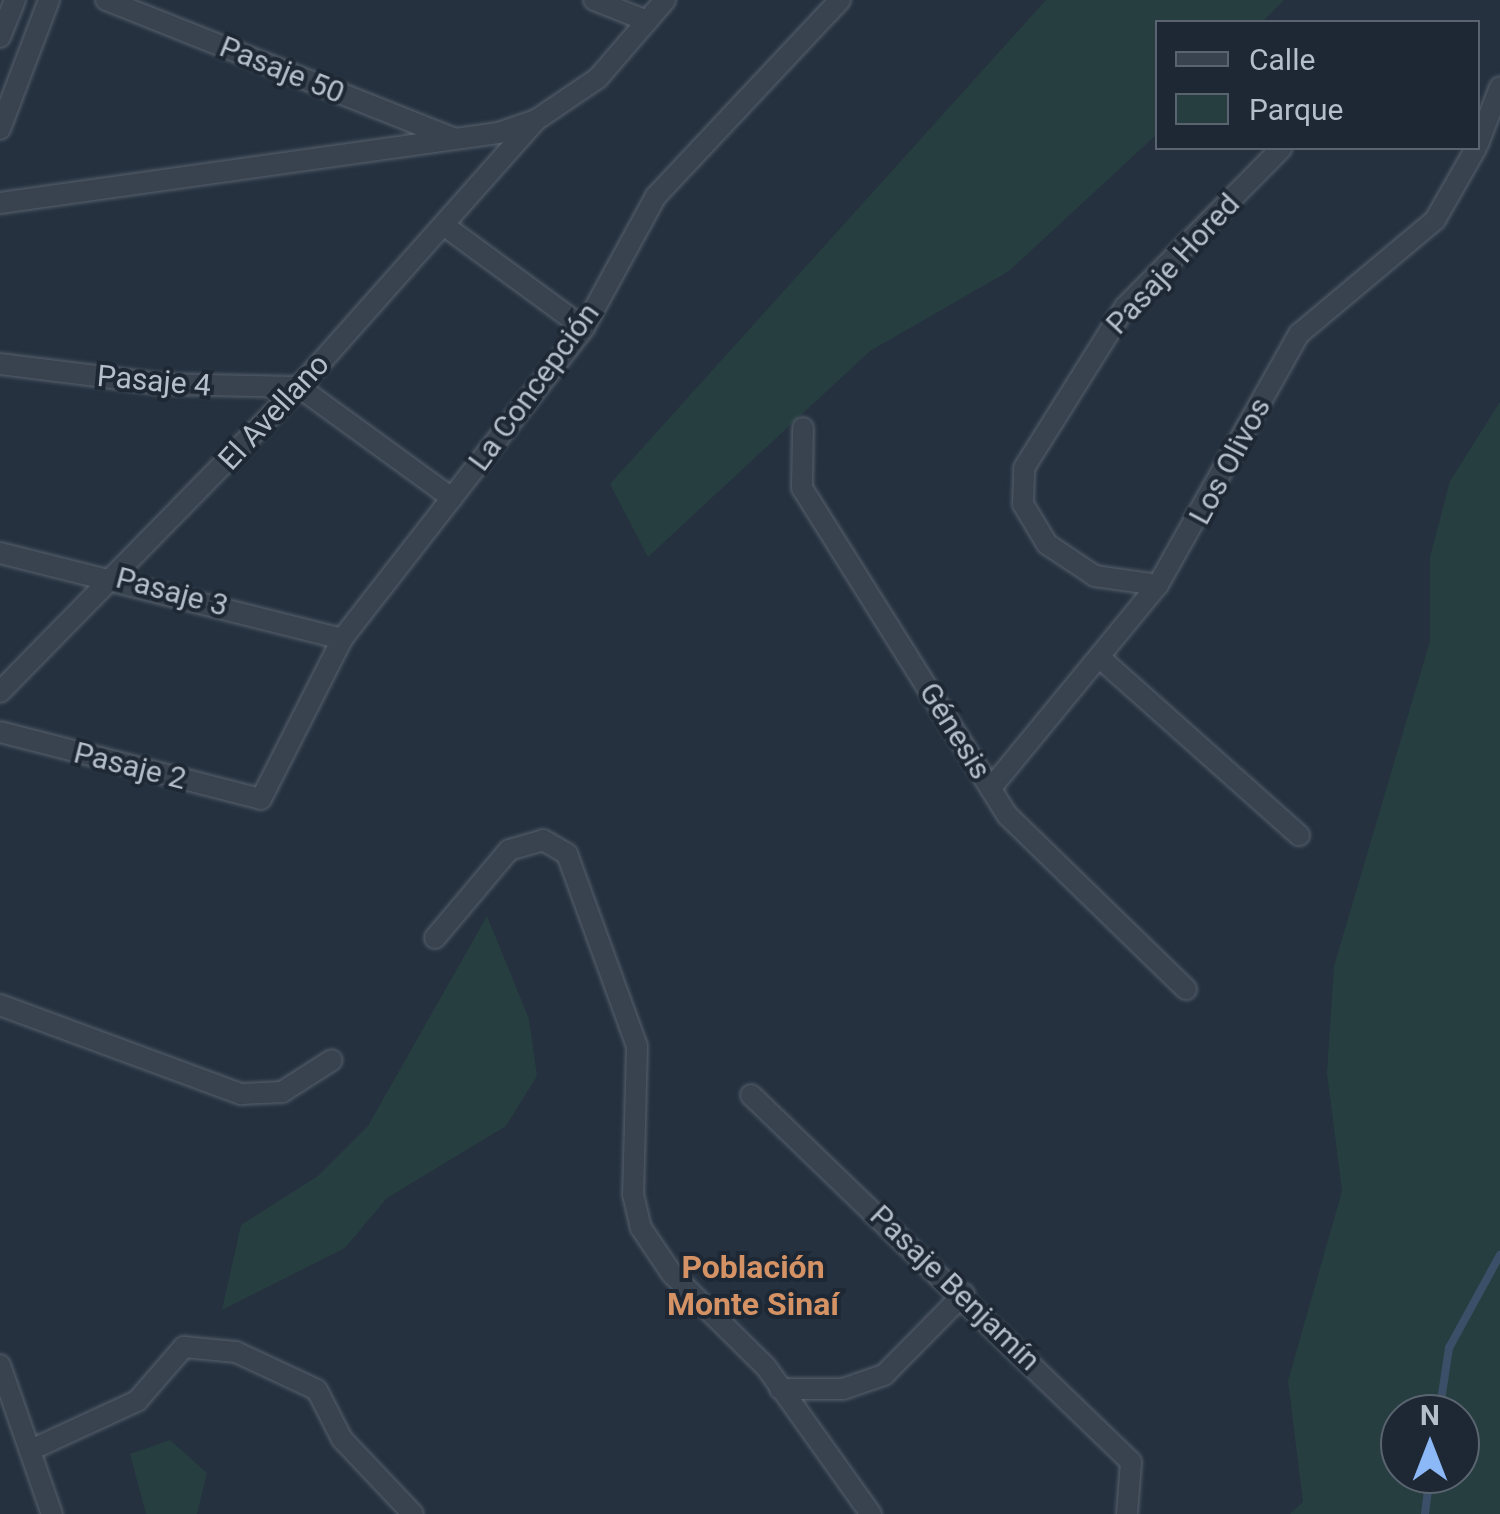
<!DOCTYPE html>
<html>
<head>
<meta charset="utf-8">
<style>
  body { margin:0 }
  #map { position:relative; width:1500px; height:1514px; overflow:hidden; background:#25313f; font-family:Roboto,sans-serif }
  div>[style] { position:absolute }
  .green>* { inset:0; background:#273e40 }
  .stream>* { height:8px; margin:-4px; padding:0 4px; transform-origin:4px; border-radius:4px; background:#3b4f68 }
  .roads { filter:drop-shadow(0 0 2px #57616d) drop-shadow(0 0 2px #57616d) }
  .street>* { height:20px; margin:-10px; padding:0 10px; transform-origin:10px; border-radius:10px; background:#39434f }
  span { translate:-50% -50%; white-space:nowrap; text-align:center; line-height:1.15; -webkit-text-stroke:8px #1e2834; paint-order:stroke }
  .street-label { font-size:30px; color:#b5beca }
  .neighbourhood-label { font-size:32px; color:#d59365; font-weight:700 }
  .legend { position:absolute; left:1155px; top:20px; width:325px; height:130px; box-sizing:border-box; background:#1e2834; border:2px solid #5a6470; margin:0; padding:12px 18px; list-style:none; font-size:30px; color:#b5beca }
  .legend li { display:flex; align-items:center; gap:20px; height:50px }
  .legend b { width:50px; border:2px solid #5a6470 }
  .north { position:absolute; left:1380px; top:1394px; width:100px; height:100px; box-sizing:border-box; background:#1e2834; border:2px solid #5a6470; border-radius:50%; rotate:0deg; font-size:28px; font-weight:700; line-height:40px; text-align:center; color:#b5beca }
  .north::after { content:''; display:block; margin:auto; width:35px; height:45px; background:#8db8f7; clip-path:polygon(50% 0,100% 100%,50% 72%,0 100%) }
</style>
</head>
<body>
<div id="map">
  <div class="green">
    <i style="clip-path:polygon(1046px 0,1284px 0,1262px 22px,1158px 22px,1157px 134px,1009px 271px,870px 351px,648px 557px,610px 484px)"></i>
    <i style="clip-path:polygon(evenodd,1500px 402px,1500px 1514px,1290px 1514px,1303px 1502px,1288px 1381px,1342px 1191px,1327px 1073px,1334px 966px,1430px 641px,1430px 557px,1450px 481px,1500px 402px,1400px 1414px,1460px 1414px,1460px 1474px,1400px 1474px,1400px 1414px)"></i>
    <i style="clip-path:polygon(487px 916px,529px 1019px,537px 1076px,506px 1126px,387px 1198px,345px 1248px,222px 1310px,241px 1225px,318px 1176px,368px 1126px)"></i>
    <i style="clip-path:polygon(170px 1440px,207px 1473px,197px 1514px,146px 1514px,130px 1454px)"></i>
  </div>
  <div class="stream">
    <i style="left:1439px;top:1414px;width:67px;rotate:-81.4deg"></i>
    <i style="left:1449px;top:1348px;width:106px;rotate:-61.3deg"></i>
    <i style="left:1425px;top:1514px;width:40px;rotate:-82.9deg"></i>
  </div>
  <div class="roads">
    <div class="street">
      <i style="left:106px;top:0;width:373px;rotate:21.7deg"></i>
      <i style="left:594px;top:0;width:57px;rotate:21.6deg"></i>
      <i style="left:0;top:37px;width:40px;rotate:-68deg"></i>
      <i style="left:0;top:129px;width:138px;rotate:-69.2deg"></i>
      <i style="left:1478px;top:144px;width:61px;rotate:-68.9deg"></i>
      <i style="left:0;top:203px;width:503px;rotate:-8deg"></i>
      <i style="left:498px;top:133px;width:40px;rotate:-18.9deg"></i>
      <i style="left:536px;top:120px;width:75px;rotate:-34.1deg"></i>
      <i style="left:598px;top:78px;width:103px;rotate:-49.3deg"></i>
      <i style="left:445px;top:226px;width:172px;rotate:36.3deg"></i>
      <i style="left:0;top:364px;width:162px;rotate:7.1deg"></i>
      <i style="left:161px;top:384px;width:138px;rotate:1.2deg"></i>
      <i style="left:299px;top:387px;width:189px;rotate:36deg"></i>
      <i style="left:803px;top:428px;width:60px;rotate:91deg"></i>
      <i style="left:802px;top:488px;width:386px;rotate:57.9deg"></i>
      <i style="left:1007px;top:815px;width:250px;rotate:44.2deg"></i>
      <i style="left:0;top:553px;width:353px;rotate:14.1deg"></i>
      <i style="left:1158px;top:585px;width:64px;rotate:-171.9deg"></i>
      <i style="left:1095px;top:576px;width:58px;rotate:-146.3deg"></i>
      <i style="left:1047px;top:544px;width:47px;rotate:-121deg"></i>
      <i style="left:1023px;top:504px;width:36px;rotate:-88deg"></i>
      <i style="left:1024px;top:468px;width:190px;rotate:-57.9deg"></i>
      <i style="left:1125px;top:307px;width:223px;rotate:-45.4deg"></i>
      <i style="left:1099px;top:657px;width:268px;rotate:41.7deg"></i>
      <i style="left:0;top:692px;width:427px;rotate:-45.6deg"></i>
      <i style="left:299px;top:387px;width:357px;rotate:-48.4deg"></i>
      <i style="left:0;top:732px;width:269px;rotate:14.4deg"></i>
      <i style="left:261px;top:799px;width:179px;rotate:-63.1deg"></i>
      <i style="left:342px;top:639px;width:394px;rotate:-52.1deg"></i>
      <i style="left:584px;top:328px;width:150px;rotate:-61.4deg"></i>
      <i style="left:656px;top:196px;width:269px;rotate:-46.8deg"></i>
      <i style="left:991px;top:788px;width:263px;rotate:-50.6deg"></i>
      <i style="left:1158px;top:585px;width:288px;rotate:-60.7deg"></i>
      <i style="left:1299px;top:334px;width:177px;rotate:-40deg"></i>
      <i style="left:1435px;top:220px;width:83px;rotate:-60.3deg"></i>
      <i style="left:435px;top:938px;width:115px;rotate:-49.9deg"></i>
      <i style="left:509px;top:850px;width:35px;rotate:-16deg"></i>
      <i style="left:543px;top:840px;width:28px;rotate:30deg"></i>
      <i style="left:567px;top:854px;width:204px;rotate:70deg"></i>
      <i style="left:637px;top:1046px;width:148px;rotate:91.5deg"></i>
      <i style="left:633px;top:1194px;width:35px;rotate:77deg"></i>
      <i style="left:641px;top:1228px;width:55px;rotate:56deg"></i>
      <i style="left:672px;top:1274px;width:132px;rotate:44.7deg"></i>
      <i style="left:766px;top:1367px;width:181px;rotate:54.5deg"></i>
      <i style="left:0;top:1005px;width:257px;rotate:20.3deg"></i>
      <i style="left:241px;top:1094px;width:41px;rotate:-2.8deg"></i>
      <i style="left:282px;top:1092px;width:59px;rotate:-32.6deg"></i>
      <i style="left:751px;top:1095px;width:528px;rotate:44deg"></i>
      <i style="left:1131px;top:1462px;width:52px;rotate:94.4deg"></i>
      <i style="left:0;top:1365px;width:158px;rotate:70.8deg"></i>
      <i style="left:780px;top:1389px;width:63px"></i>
      <i style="left:843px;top:1389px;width:43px;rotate:-18.9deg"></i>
      <i style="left:884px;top:1375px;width:114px;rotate:-45.4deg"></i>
      <i style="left:33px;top:1449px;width:115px;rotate:-24.8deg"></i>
      <i style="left:137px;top:1401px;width:72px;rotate:-49deg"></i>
      <i style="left:184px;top:1347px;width:52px;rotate:5.5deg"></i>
      <i style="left:236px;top:1352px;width:89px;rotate:25.1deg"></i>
      <i style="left:317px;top:1390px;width:55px;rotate:63deg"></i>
      <i style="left:342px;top:1439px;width:103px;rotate:46.6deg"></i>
    </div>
  </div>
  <div class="street-label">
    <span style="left:282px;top:70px;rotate:22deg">Pasaje 50</span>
    <span style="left:1173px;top:264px;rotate:-47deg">Pasaje Hored</span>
    <span style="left:154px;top:381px;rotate:5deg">Pasaje 4</span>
    <span style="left:534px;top:387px;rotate:-54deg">La Concepción</span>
    <span style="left:274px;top:412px;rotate:-47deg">El Avellano</span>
    <span style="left:1230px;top:461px;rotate:-62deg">Los Olivos</span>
    <span style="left:172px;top:592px;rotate:15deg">Pasaje 3</span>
    <span style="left:955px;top:731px;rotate:58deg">Génesis</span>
    <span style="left:130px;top:766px;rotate:14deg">Pasaje 2</span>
    <span style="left:955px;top:1288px;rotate:44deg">Pasaje Benjamín</span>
  </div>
  <div class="neighbourhood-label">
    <span style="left:753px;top:1286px">Población<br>Monte Sinaí</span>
  </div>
  <ul class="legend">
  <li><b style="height:12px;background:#39434f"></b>Calle</li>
  <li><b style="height:28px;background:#273e40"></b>Parque</li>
  </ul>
  <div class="north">N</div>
</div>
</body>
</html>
